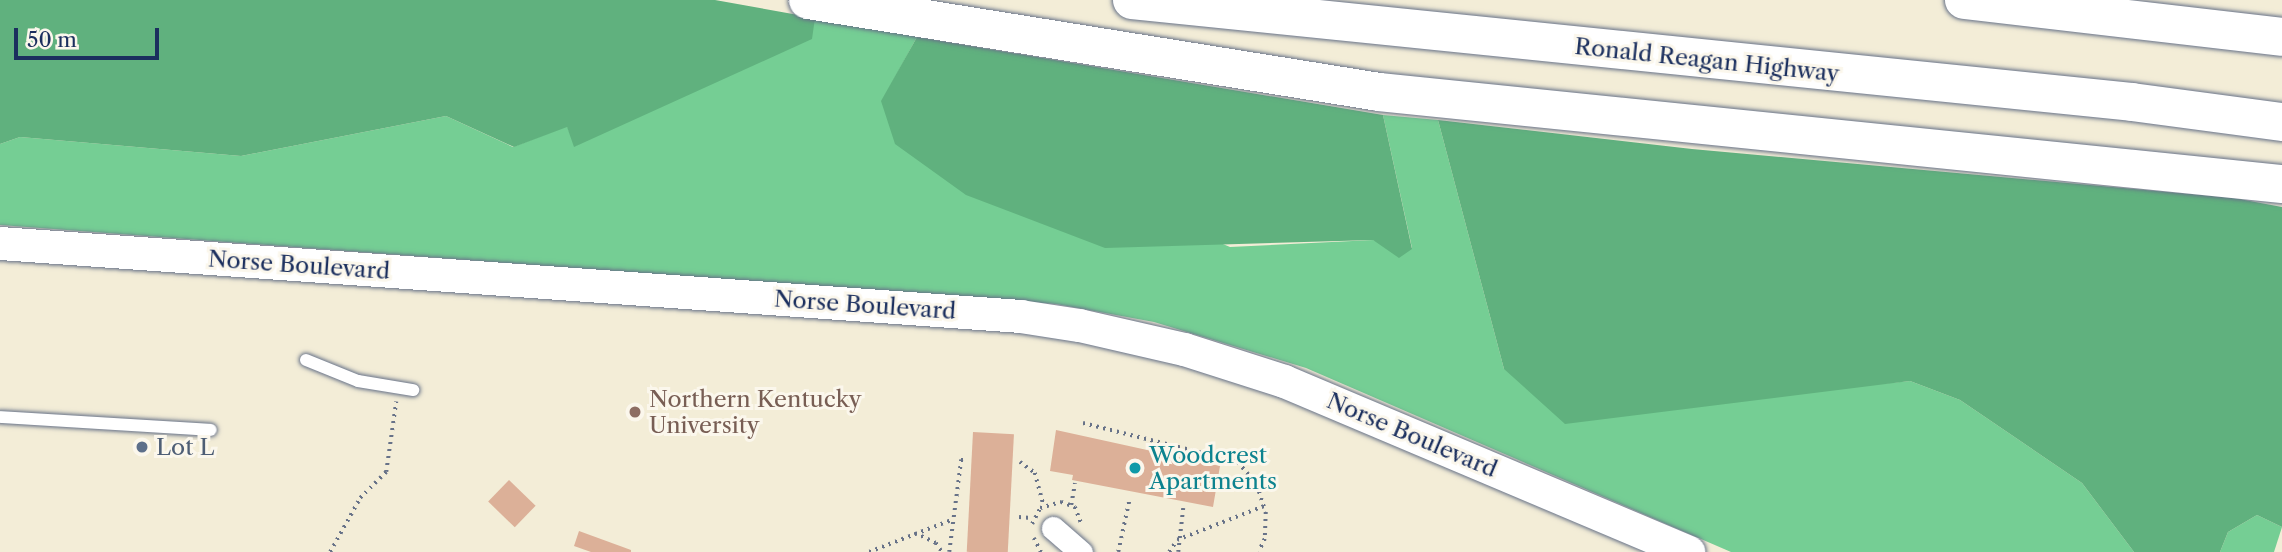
<!DOCTYPE html>
<html>
<head>
<meta charset="utf-8">
<style>
  body { margin:0 }
  #map { position:relative; width:2282px; height:552px; overflow:hidden; background:#f3edd7; font-family:"Libre Caslon Text",serif }
  div>[style] { position:absolute }
  .green>* { inset:0; background:#75ce94 }
  .forest>* { inset:0; background:#60b17e }
  .building>* { inset:0; background:#dcb098; transform-origin:0 0 }
  .path>* { height:3.5px; margin-top:-1.75px; transform-origin:0; background:repeating-linear-gradient(90deg,#677288 0 2px,transparent 0 7px) }
  .roads { filter:drop-shadow(0 0 2px #677288) drop-shadow(0 0 2px #677288) }
  .lane>* { height:12px; margin:-6px; padding:0 6px; transform-origin:6px; border-radius:6px; background:#fff }
  .street>* { height:23px; margin:-11.5px; padding:0 11.5px; transform-origin:11.5px; border-radius:11.5px; background:#fff }
  .secondary>* { height:33px; margin:-16.5px; padding:0 16.5px; transform-origin:16.5px; border-radius:16.5px; background:#fff }
  .highway>* { height:38px; margin:-19px; padding:0 19px; transform-origin:19px; border-radius:19px; background:#fff }
  .dots>* { width:19px; height:19px; translate:-50% -50%; box-sizing:border-box; border:4px solid #fbf7ec; border-radius:50% }
  span { translate:-50% -50%; white-space:nowrap; text-align:center; line-height:1.15; -webkit-text-stroke:6px #fbf7ec; paint-order:stroke }
  .street-label { font-size:23px; color:#1b2f5e }
  .education-label { font-size:23px; color:#785e54 }
  .left { translate:0 -50%; text-align:left }
  .service-label { font-size:23px; color:#4e5e75 }
  .culture-label { font-size:23px; color:#0d838f }
  .scale { position:absolute; left:14px; top:28px; width:145px; height:32px; box-sizing:border-box; border:4px solid #1b2f5e; border-top:0; padding-left:9px; font-size:21px; line-height:24px; white-space:nowrap; color:#1b2f5e; -webkit-text-stroke:5px #fbf7ec; paint-order:stroke }
</style>
</head>
<body>
<div id="map">
  <div class="green">
    <i style="clip-path:polygon(815px 18px,917px 37px,882px 101px,1230px 247px,1373px 240px,1412px 248px,1383px 115px,1438px 120px,1504px 369px,1817px 390px,1910px 381px,1960px 400px,2082px 483px,2134px 552px,1731px 552px,1306px 368px,1154px 322px,1056px 304px,0 225px,0 144px,20px 137px,241px 156px,446px 116px,513px 147px,567px 126px,575px 146px)"></i>
    <i style="clip-path:polygon(2257px 515px,2282px 527px,2274px 552px,2220px 552px,2228px 532px)"></i>
  </div>
  <div class="forest">
    <i style="clip-path:polygon(0 0,715px 0,815px 18px,812px 39px,574px 147px,567px 127px,514px 147px,446px 116px,241px 156px,20px 137px,0 144px)"></i>
    <i style="clip-path:polygon(917px 37px,1383px 115px,1412px 249px,1399px 258px,1373px 240px,1105px 248px,966px 195px,895px 144px,881px 101px)"></i>
    <i style="clip-path:polygon(1438px 120px,1692px 149px,2234px 198px,2282px 207px,2282px 527px,2257px 515px,2228px 532px,2220px 552px,2134px 552px,2082px 483px,1960px 400px,1910px 381px,1565px 424px,1504px 369px)"></i>
  </div>
  <div class="building">
    <i style="clip-path:polygon(1056px 430px,1220px 466px,1213px 507px,1072px 480px,1073px 475px,1050px 471px)"></i>
    <i style="left:973px;top:432px;width:41px;height:120px;rotate:3deg"></i>
    <i style="left:509px;top:480px;width:37px;height:30px;rotate:44deg"></i>
    <i style="clip-path:polygon(579px 531px,631px 550px,631px 552px,591px 552px,574px 546px)"></i>
  </div>
  <div class="path">
    <i style="left:1083px;top:423px;width:160px;rotate:14.1deg"></i>
    <i style="left:1238px;top:462px;width:30px;rotate:50deg"></i>
    <i style="left:1257px;top:485px;width:28px;rotate:72deg"></i>
    <i style="left:1266px;top:512px;width:27px;rotate:92deg"></i>
    <i style="left:1265px;top:539px;width:14px;rotate:115deg"></i>
    <i style="left:1020px;top:462px;width:19px;rotate:36deg"></i>
    <i style="left:1035px;top:473px;width:34px;rotate:75deg"></i>
    <i style="left:1071px;top:505px;width:22px;rotate:-80deg"></i>
    <i style="left:1019px;top:517px;width:12px;rotate:5deg"></i>
    <i style="left:1032px;top:524px;width:18px;rotate:-63deg"></i>
    <i style="left:1040px;top:508px;width:22px;rotate:-16deg"></i>
    <i style="left:1061px;top:502px;width:15px;rotate:20deg"></i>
    <i style="left:1075px;top:507px;width:17px;rotate:69deg"></i>
    <i style="left:915px;top:533px;width:23px;rotate:25deg"></i>
    <i style="left:936px;top:543px;width:11px;rotate:56deg"></i>
    <i style="left:1034px;top:538px;width:16px;rotate:63deg"></i>
    <i style="left:330px;top:552px;width:62px;rotate:-60.9deg"></i>
    <i style="left:360px;top:498px;width:37px;rotate:-45deg"></i>
    <i style="left:386px;top:472px;width:71px;rotate:-81.9deg"></i>
    <i style="left:869px;top:552px;width:88px;rotate:-21.3deg"></i>
    <i style="left:949px;top:552px;width:93px;rotate:-82.6deg"></i>
    <i style="left:961px;top:460px;width:4px"></i>
    <i style="left:1118px;top:552px;width:52px;rotate:-77.8deg"></i>
    <i style="left:1169px;top:552px;width:14px;rotate:-56deg"></i>
    <i style="left:1177px;top:540px;width:93px;rotate:-21.3deg"></i>
    <i style="left:1178px;top:552px;width:44px;rotate:-83.5deg"></i>
  </div>
  <div class="roads">
    <div class="lane">
      <i style="left:306px;top:360px;width:56px;rotate:22deg"></i>
      <i style="left:358px;top:381px;width:56px;rotate:9.3deg"></i>
      <i style="left:0;top:417px;width:211px;rotate:3.5deg"></i>
    </div>
    <div class="street">
      <i style="left:1053px;top:528px;width:37px;rotate:41deg"></i>
    </div>
    <div class="secondary">
      <i style="left:0;top:243px;width:1023px;rotate:4.09deg"></i>
      <i style="left:1020px;top:316px;width:60px;rotate:8.7deg"></i>
      <i style="left:1079px;top:325px;width:108px;rotate:12.9deg"></i>
      <i style="left:1184px;top:349px;width:105px;rotate:17.7deg"></i>
      <i style="left:1284px;top:381px;width:439px;rotate:22.9deg"></i>
    </div>
    <div class="highway">
      <i style="left:808px;top:0;width:578px;rotate:9.15deg"></i>
      <i style="left:1379px;top:92px;width:908px;rotate:5.82deg"></i>
      <i style="left:1132px;top:0;width:1005px;rotate:5.82deg"></i>
      <i style="left:2132px;top:102px;width:151px;rotate:7.6deg"></i>
      <i style="left:1964px;top:0;width:320px;rotate:6.6deg"></i>
    </div>
  </div>
  <div class="dots">
    <i style="left:635px;top:412px;background:#8d6e63"></i>
    <i style="left:142px;top:447px;background:#5c6f8a"></i>
    <i style="left:1135px;top:468px;background:#0f9aa8"></i>
  </div>
  <div class="street-label">
    <span style="left:1707px;top:60px;rotate:6deg">Ronald Reagan Highway</span>
    <span style="left:299px;top:265px;rotate:4deg">Norse Boulevard</span>
    <span style="left:865px;top:305px;rotate:4deg">Norse Boulevard</span>
    <span style="left:1412px;top:435px;rotate:23deg">Norse Boulevard</span>
  </div>
  <div class="education-label">
    <span class="left" style="left:649px;top:412px">Northern Kentucky<br>University</span>
  </div>
  <div class="service-label">
    <span class="left" style="left:156px;top:447px">Lot L</span>
  </div>
  <div class="culture-label">
    <span class="left" style="left:1149px;top:468px">Woodcrest<br>Apartments</span>
  </div>
  <div class="scale">50 m</div>
</div>
</body>
</html>
